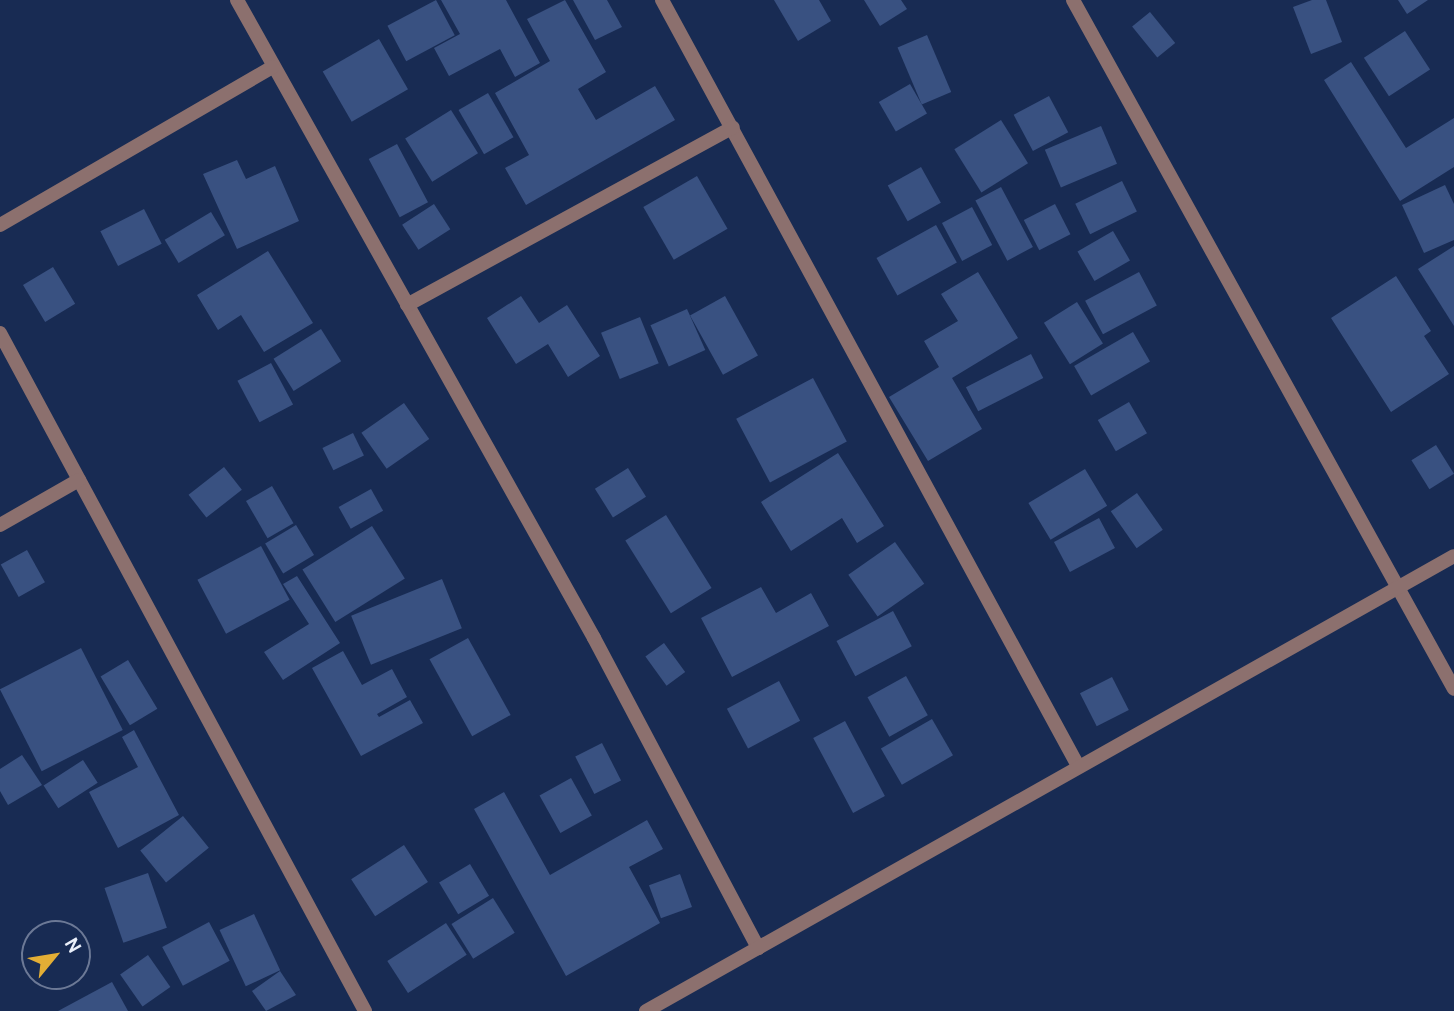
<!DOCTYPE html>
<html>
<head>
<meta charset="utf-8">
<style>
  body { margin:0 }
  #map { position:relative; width:1454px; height:1011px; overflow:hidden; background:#182b53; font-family:Cabin,sans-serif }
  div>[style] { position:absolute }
  .building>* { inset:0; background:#395181; transform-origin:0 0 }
  .street>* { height:14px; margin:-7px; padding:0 7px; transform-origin:7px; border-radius:7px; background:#8c706e }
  span { translate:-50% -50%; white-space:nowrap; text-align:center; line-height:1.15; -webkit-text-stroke:5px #182b53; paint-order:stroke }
  .north { position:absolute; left:21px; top:920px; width:70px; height:70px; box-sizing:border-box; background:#182b53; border:2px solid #6c7996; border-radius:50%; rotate:60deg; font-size:19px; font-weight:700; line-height:28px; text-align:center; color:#eaeffa }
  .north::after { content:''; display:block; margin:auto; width:24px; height:32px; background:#e3ae35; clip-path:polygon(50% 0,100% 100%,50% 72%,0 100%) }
</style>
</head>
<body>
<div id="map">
  <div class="building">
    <i style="left:436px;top:0;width:40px;height:55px;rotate:62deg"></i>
    <i style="clip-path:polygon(441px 0,506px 0,540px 63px,515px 77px,500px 49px,449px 76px,434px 48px,460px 34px)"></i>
    <i style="clip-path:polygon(565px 0,606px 72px,578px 89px,596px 120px,655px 86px,675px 120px,526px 205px,505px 168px,529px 155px,495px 93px,550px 61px,527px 19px)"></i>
    <i style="clip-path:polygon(573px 0,607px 0,622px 27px,595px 40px)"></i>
    <i style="clip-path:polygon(774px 0,819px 0,831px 21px,798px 41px)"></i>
    <i style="clip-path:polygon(864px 0,901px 0,907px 9px,880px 26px)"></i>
    <i style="clip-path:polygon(1312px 0,1326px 0,1342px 42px,1311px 54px,1293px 7px)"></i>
    <i style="clip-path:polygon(1398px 0,1428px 0,1407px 14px)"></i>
    <i style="left:1150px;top:12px;width:40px;height:23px;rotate:51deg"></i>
    <i style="left:1405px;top:31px;width:46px;height:49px;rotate:57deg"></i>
    <i style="left:927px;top:35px;width:62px;height:32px;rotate:67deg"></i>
    <i style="left:379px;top:39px;width:58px;height:65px;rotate:60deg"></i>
    <i style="clip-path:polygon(1351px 62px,1406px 148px,1454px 118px,1454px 167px,1400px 201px,1324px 80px)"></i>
    <i style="left:910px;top:84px;width:34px;height:36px;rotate:60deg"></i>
    <i style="left:488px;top:93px;width:51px;height:34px;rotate:60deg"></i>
    <i style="left:1049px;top:96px;width:41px;height:40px;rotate:62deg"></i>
    <i style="left:451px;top:110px;width:51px;height:54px;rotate:58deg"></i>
    <i style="left:1001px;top:120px;width:51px;height:55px;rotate:58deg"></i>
    <i style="left:1101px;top:126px;width:41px;height:61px;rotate:67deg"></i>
    <i style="left:397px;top:144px;width:66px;height:32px;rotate:62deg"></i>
    <i style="clip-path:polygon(237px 160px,246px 179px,275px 166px,299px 221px,237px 249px,203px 174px)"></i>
    <i style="left:921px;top:167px;width:41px;height:38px;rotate:61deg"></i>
    <i style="left:697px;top:176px;width:61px;height:62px;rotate:60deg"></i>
    <i style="left:1122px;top:181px;width:34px;height:52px;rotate:64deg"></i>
    <i style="clip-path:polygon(1445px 185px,1454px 204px,1454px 240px,1424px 253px,1402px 205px)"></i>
    <i style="left:1001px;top:187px;width:68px;height:29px;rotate:62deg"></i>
    <i style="left:434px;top:204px;width:30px;height:38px;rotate:57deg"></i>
    <i style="left:1055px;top:204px;width:34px;height:35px;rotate:63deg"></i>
    <i style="left:972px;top:207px;width:43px;height:34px;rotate:62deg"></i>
    <i style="left:144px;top:209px;width:39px;height:49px;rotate:63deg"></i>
    <i style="left:211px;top:212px;width:27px;height:54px;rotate:59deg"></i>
    <i style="left:936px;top:225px;width:43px;height:68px;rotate:61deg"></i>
    <i style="left:1113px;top:231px;width:34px;height:41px;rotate:60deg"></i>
    <i style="clip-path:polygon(1454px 246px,1454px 326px,1418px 269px)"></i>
    <i style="clip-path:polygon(268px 251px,313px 323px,264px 352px,241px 315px,218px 330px,197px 295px)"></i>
    <i style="left:53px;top:267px;width:43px;height:35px;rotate:59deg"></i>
    <i style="clip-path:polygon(978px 272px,1018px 338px,952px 378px,982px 429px,928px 461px,889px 397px,939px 367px,924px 341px,958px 321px,941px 294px)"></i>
    <i style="left:1139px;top:272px;width:38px;height:61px;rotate:62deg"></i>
    <i style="clip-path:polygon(1396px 276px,1431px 331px,1424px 336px,1449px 374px,1391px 412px,1331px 318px)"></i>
    <i style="clip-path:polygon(521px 296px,539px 323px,567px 305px,600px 356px,568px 377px,548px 344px,516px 364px,487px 318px)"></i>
    <i style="left:725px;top:296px;width:68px;height:40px;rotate:61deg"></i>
    <i style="left:1077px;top:302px;width:49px;height:39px;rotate:58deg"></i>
    <i style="left:687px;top:309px;width:45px;height:40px;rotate:66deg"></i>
    <i style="left:640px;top:317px;width:50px;height:42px;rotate:68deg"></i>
    <i style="left:321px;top:329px;width:38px;height:56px;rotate:58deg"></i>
    <i style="left:1133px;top:332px;width:34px;height:68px;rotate:60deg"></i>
    <i style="left:1031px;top:354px;width:27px;height:73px;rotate:63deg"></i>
    <i style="left:271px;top:363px;width:47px;height:38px;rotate:62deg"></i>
    <i style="left:813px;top:378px;width:72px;height:87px;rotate:62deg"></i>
    <i style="left:1129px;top:402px;width:36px;height:36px;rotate:60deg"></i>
    <i style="left:404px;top:403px;width:44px;height:52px;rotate:55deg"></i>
    <i style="left:353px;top:433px;width:25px;height:34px;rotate:64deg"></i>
    <i style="left:1436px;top:445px;width:34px;height:29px;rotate:58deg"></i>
    <i style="clip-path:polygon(838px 453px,884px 526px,857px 543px,842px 518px,791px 551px,761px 502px)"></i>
    <i style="left:224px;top:467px;width:29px;height:45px;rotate:52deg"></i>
    <i style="left:628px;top:468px;width:34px;height:39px;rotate:58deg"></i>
    <i style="left:1085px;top:469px;width:43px;height:66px;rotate:59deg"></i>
    <i style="left:272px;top:486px;width:43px;height:30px;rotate:60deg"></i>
    <i style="left:371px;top:489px;width:25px;height:37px;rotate:61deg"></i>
    <i style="left:1137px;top:493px;width:45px;height:32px;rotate:55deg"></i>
    <i style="left:666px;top:515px;width:86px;height:48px;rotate:58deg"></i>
    <i style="left:1099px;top:518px;width:34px;height:51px;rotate:62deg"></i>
    <i style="left:296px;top:525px;width:35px;height:36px;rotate:59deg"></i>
    <i style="left:372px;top:526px;width:62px;height:82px;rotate:58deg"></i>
    <i style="left:895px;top:542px;width:51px;height:57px;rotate:55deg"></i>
    <i style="left:261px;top:546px;width:61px;height:72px;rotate:62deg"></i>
    <i style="left:27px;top:550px;width:37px;height:30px;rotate:61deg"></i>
    <i style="clip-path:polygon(297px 576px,340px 643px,283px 680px,264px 652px,309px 624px,283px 584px)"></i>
    <i style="left:442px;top:579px;width:53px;height:98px;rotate:68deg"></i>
    <i style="clip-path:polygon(761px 587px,776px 613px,811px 593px,829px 626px,732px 677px,701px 618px)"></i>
    <i style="left:893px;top:611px;width:40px;height:64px;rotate:62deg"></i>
    <i style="left:468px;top:638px;width:88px;height:44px;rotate:61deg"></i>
    <i style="left:664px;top:643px;width:36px;height:23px;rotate:54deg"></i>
    <i style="left:81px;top:648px;width:92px;height:91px;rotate:63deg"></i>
    <i style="clip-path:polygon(343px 651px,362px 685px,392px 669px,407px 697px,377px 714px,379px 717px,410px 700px,423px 723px,361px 756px,312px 668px)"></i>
    <i style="left:128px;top:660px;width:57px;height:32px;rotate:59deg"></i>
    <i style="left:906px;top:676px;width:45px;height:44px;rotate:61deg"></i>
    <i style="left:1112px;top:677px;width:37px;height:36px;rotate:63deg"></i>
    <i style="left:779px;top:681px;width:45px;height:59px;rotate:62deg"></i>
    <i style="left:932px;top:719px;width:42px;height:59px;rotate:60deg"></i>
    <i style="left:845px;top:721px;width:85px;height:36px;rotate:62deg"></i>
    <i style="clip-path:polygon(134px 730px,179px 815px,118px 848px,89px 792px,138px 767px,122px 737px)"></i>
    <i style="left:602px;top:743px;width:42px;height:30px;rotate:63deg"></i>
    <i style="clip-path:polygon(22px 755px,42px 785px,8px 805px,0 791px,0 769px)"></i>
    <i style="left:83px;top:760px;width:27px;height:47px;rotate:57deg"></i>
    <i style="left:571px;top:778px;width:43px;height:36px;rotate:61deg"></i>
    <i style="clip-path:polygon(504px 792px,550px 875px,647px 820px,663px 849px,629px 867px,660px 923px,566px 976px,474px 809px)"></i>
    <i style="left:183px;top:816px;width:41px;height:55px;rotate:51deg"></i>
    <i style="left:404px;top:845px;width:44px;height:63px;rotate:57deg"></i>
    <i style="left:470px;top:864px;width:37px;height:36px;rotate:59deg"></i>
    <i style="left:148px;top:873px;width:58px;height:46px;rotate:71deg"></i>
    <i style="left:680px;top:874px;width:35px;height:33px;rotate:70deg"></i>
    <i style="left:493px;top:898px;width:41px;height:49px;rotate:58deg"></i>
    <i style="left:254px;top:914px;width:62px;height:38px;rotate:65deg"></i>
    <i style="left:209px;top:922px;width:44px;height:53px;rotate:62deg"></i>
    <i style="left:446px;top:923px;width:38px;height:70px;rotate:57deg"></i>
    <i style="left:148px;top:955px;width:39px;height:34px;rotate:55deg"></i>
    <i style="clip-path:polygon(280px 971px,296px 995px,266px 1011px,252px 991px)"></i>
    <i style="clip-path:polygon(112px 982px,128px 1011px,58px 1011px)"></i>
  </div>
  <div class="street">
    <i style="left:237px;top:0;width:731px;rotate:60.77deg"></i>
    <i style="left:594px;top:638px;width:351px;rotate:62.1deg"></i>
    <i style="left:662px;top:0;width:869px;rotate:61.49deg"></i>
    <i style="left:1073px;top:0;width:787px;rotate:61.06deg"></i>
    <i style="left:0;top:225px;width:315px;rotate:-30.1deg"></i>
    <i style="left:407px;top:305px;width:371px;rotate:-28.6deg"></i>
    <i style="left:0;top:333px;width:770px;rotate:61.7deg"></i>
    <i style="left:0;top:525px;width:91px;rotate:-29.7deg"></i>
    <i style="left:646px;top:1011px;width:927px;rotate:-29.38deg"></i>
  </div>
  <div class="north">N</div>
</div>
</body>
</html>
